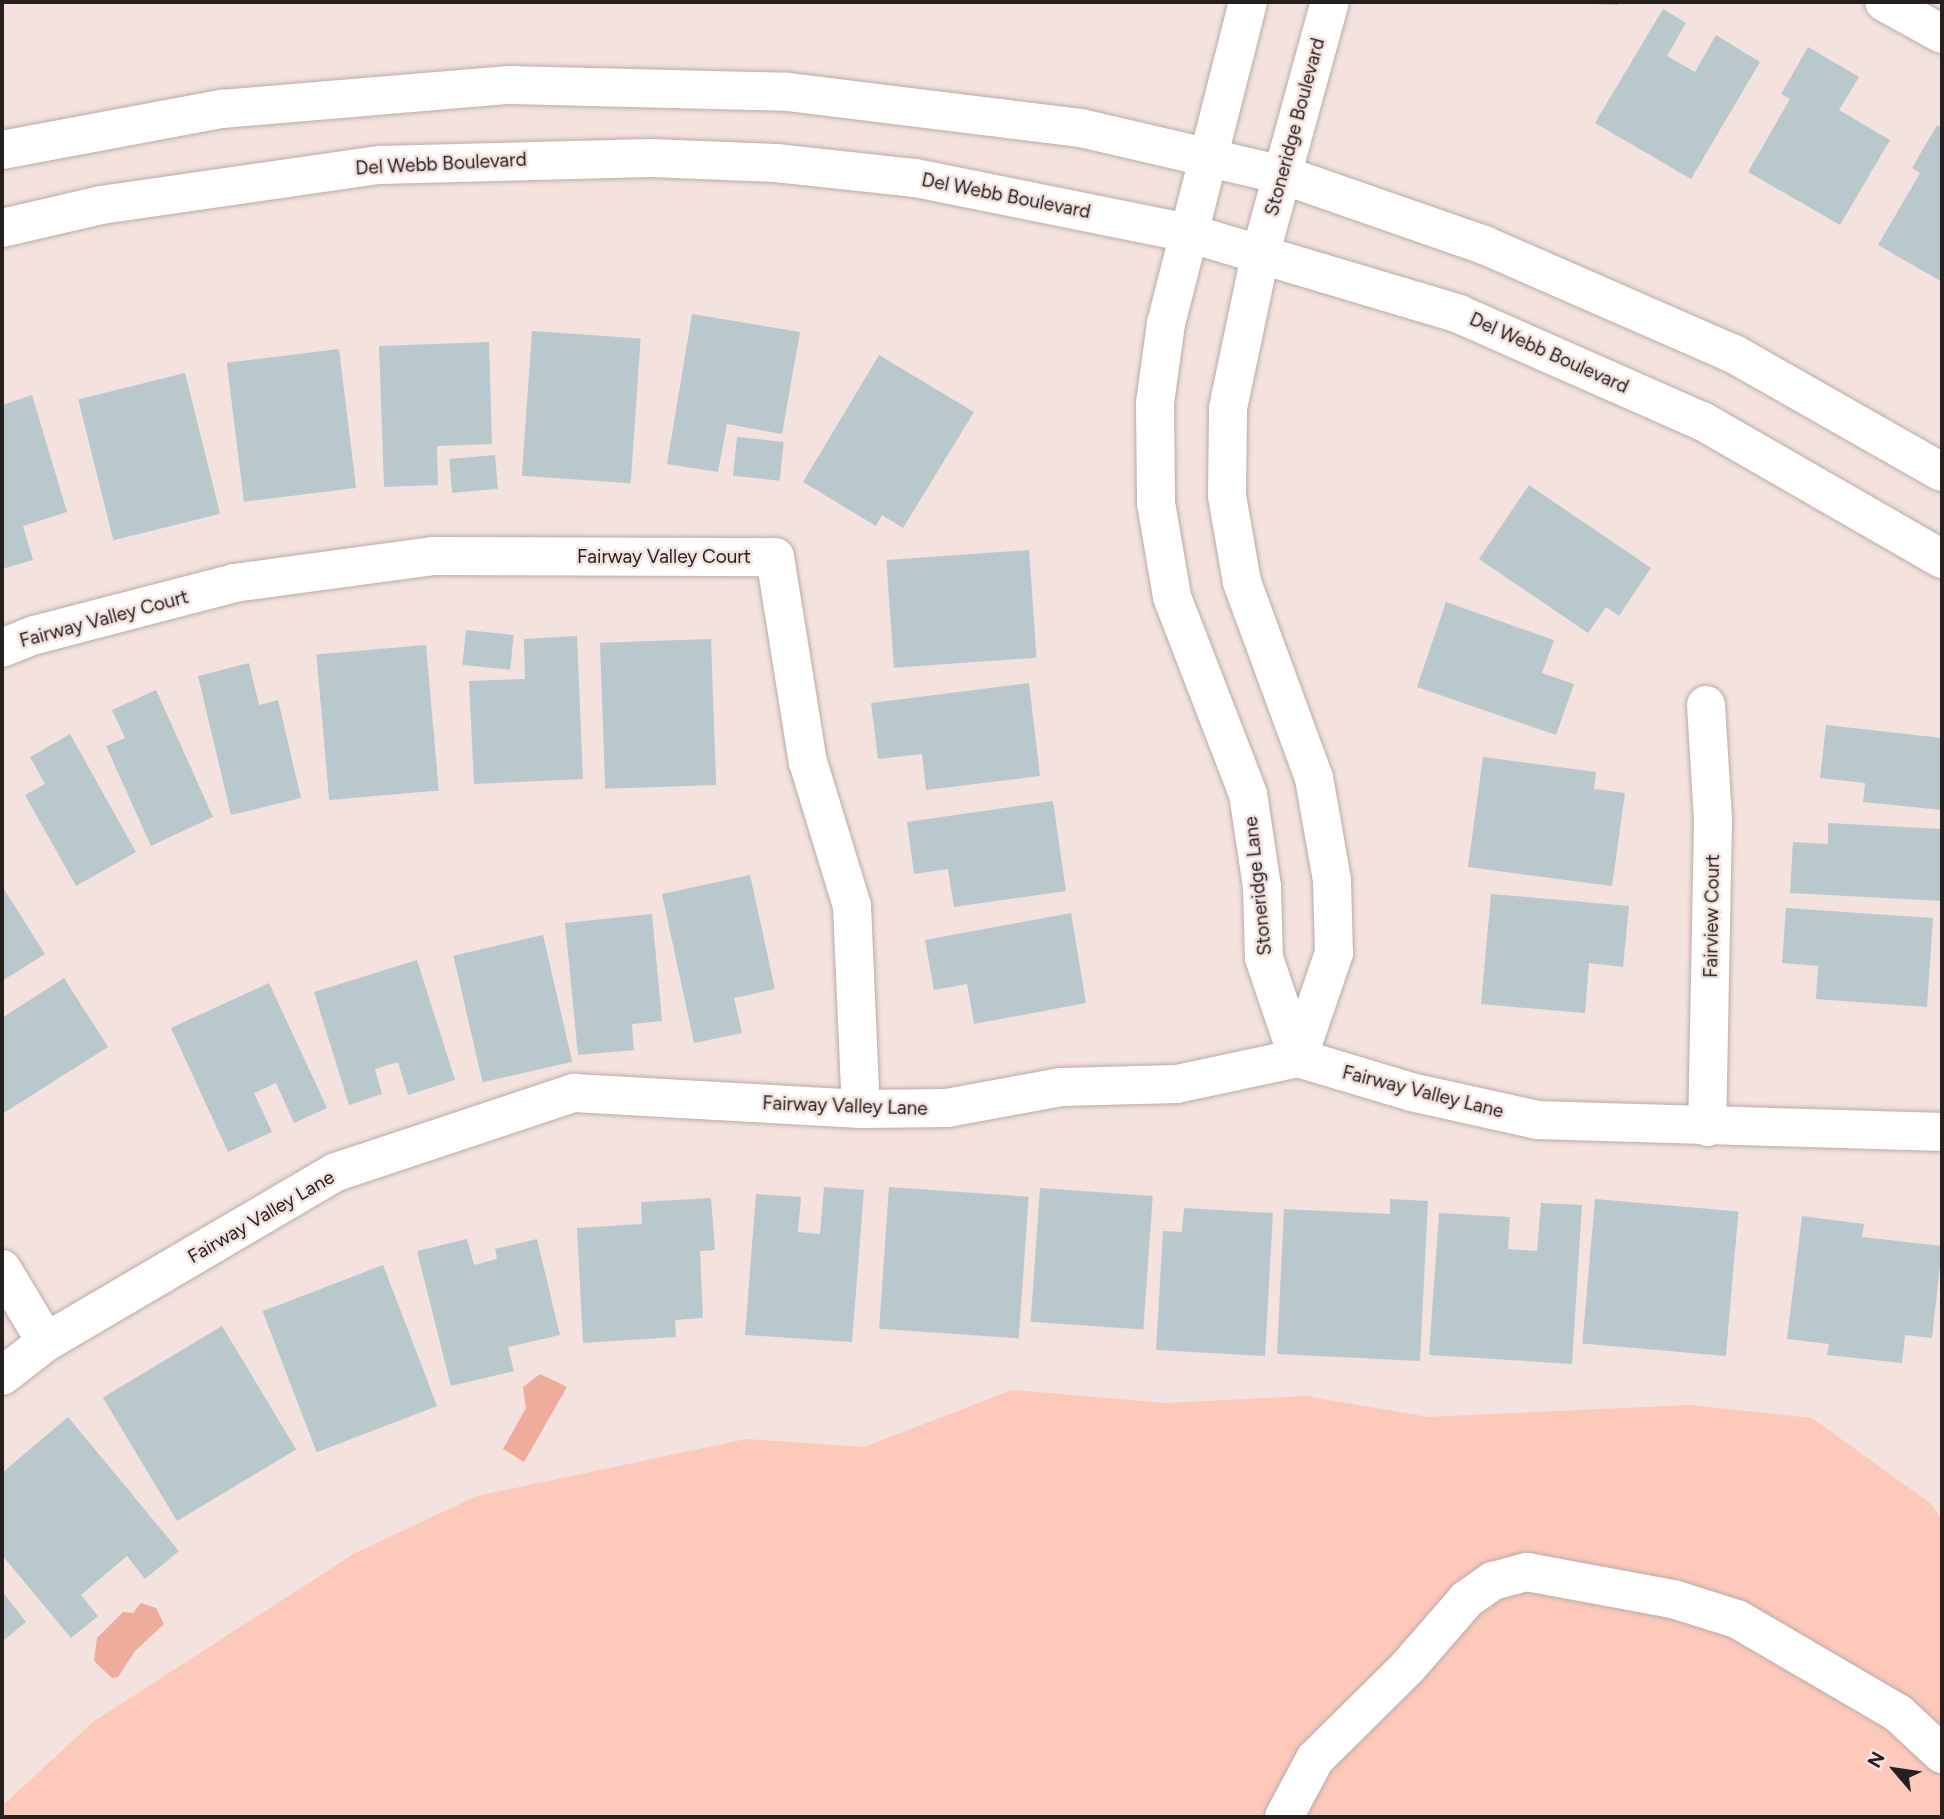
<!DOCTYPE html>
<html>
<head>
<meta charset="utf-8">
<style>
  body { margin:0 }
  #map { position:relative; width:1944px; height:1819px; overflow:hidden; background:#f3e2de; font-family:Figtree,sans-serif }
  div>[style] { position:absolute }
  .green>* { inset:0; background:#fdc9bb }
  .water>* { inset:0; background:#eeac9b }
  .building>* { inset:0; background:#b8c8cd; transform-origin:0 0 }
  .roads { filter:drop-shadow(0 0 2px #bbaba7) drop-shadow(0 0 2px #bbaba7) }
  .minor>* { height:38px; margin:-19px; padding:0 19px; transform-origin:19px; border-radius:19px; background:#fff }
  span { translate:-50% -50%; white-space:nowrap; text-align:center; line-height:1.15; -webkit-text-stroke:5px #f3e2de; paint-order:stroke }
  .street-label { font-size:19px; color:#251f1d }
  .frame { position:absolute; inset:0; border:4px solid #251f1d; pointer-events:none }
  .north { position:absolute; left:1860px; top:1735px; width:70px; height:70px; -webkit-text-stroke:5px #f3e2de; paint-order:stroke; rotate:299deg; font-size:19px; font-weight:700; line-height:28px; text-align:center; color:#251f1d }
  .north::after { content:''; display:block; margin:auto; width:24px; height:32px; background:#251f1d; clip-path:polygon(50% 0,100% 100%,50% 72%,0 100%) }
</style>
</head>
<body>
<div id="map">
  <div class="green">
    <i style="clip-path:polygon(1012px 1390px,1165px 1403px,1306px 1396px,1428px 1417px,1689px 1405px,1812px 1418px,1930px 1503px,1942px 1519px,1942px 1817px,2px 1817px,2px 1806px,93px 1722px,355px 1553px,477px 1496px,746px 1439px,864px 1447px)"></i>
  </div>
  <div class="water">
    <i style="clip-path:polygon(540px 1374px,567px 1387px,524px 1462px,503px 1449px,526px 1408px,523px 1387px)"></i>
    <i style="clip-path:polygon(141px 1603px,156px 1608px,164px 1624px,135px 1651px,118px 1677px,112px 1678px,94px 1661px,97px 1638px,123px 1612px,133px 1613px)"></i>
  </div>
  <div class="building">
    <i style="clip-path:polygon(1594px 2px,1618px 2px,1618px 5px,1594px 4px)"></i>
    <i style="clip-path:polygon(1663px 9px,1686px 23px,1667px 56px,1695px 72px,1716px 35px,1760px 62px,1691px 179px,1595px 123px)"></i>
    <i style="clip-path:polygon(1808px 47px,1859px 77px,1839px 110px,1890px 140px,1840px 225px,1748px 172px,1790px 99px,1781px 94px)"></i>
    <i style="clip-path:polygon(1937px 125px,1942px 128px,1942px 282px,1878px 245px,1920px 173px,1912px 168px)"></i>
    <i style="clip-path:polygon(692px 314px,800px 332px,782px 434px,727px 424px,718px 472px,667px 464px)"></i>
    <i style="left:532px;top:331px;width:109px;height:145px;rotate:4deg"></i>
    <i style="clip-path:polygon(489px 342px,492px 444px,437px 446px,438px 485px,384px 487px,379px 346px)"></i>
    <i style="left:339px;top:349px;width:140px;height:113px;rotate:83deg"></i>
    <i style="clip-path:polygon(879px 355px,974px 412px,903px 528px,882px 515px,876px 526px,803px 482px)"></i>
    <i style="left:185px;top:373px;width:145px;height:110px;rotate:76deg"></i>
    <i style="clip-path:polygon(32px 395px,67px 512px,23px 526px,33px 560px,2px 569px,2px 405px)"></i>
    <i style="left:737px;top:437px;width:47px;height:39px;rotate:6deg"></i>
    <i style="left:495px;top:455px;width:34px;height:46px;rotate:85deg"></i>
    <i style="clip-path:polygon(1529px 485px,1651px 568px,1619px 616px,1606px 607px,1588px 633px,1479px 559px)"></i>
    <i style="left:1029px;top:550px;width:108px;height:143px;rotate:86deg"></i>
    <i style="clip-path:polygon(1446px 602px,1554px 640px,1542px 673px,1574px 684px,1556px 735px,1417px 687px)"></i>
    <i style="left:466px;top:630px;width:48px;height:35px;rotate:6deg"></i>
    <i style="clip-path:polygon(577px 636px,583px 779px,474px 784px,469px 681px,525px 679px,524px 639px)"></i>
    <i style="left:711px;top:639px;width:146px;height:111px;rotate:88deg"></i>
    <i style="left:426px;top:645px;width:146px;height:110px;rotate:85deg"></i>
    <i style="clip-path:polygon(249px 663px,259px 705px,278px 700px,301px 798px,231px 815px,198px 676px)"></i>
    <i style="clip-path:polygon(1029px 683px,1040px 776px,926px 790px,922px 754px,878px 759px,871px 703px)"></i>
    <i style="clip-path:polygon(156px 690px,213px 817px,151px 846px,106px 746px,125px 738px,112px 710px)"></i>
    <i style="clip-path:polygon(1826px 725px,1942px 738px,1942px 810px,1863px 802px,1865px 783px,1820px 778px)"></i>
    <i style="clip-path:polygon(70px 734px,136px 852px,76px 886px,25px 795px,45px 784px,30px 757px)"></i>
    <i style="clip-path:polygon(1483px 757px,1596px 772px,1594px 789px,1625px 793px,1612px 886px,1468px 867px)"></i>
    <i style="clip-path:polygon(1053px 801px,1066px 891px,954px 907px,948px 869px,914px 874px,907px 822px)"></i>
    <i style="clip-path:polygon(1828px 823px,1942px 829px,1942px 901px,1790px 893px,1793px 842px,1828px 844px)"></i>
    <i style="clip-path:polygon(750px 875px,775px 989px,734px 998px,742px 1033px,694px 1043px,662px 894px)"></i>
    <i style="clip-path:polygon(2px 886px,45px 954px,2px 981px)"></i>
    <i style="clip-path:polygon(1491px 894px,1629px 906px,1623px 967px,1589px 963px,1585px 1013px,1481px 1004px)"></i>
    <i style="clip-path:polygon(1786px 908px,1933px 918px,1927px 1007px,1816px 999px,1818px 966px,1782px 963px)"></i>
    <i style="clip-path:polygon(1071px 913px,1086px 1003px,974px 1024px,967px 984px,934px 990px,925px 940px)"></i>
    <i style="clip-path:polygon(652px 914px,662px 1021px,632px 1024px,634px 1050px,578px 1055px,565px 923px)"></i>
    <i style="left:543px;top:935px;width:130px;height:92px;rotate:77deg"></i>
    <i style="clip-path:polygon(417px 960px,455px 1080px,408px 1095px,398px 1062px,375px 1069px,382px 1094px,349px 1105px,314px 992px)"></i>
    <i style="clip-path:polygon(64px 978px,108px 1047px,2px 1114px,2px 1018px)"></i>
    <i style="clip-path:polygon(269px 983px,327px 1108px,294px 1123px,276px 1083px,254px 1093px,272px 1132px,228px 1152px,171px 1028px)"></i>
    <i style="clip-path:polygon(824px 1187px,864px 1190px,852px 1342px,745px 1335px,756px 1194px,801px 1197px,798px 1232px,820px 1234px)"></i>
    <i style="left:889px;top:1187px;width:140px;height:142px;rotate:4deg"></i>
    <i style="left:1040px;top:1188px;width:113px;height:134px;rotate:4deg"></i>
    <i style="clip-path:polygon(711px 1198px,715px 1250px,700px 1251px,703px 1318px,675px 1320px,676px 1337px,583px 1343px,577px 1228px,642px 1224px,641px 1202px)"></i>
    <i style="clip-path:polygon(1390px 1199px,1428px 1201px,1420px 1361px,1277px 1354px,1284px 1209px,1390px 1214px)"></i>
    <i style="left:1595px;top:1199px;width:144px;height:145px;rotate:5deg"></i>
    <i style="clip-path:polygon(1541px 1203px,1582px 1205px,1572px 1364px,1429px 1355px,1439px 1213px,1510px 1217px,1508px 1249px,1537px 1251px)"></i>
    <i style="clip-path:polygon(1184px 1208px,1273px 1213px,1265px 1356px,1156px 1350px,1163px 1231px,1182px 1232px)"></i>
    <i style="clip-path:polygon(1802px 1216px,1864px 1224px,1862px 1237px,1942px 1246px,1932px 1338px,1905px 1335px,1902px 1363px,1827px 1355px,1829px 1344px,1787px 1339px)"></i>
    <i style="clip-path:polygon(467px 1239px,474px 1265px,497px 1259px,495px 1249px,537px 1239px,560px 1335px,508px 1347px,514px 1371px,451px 1386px,417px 1251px)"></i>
    <i style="left:383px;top:1265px;width:151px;height:129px;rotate:69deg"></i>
    <i style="left:222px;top:1326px;width:144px;height:139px;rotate:59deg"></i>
    <i style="clip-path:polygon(68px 1417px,179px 1551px,145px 1579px,127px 1556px,81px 1595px,98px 1616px,71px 1638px,2px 1555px,2px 1473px)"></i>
    <i style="clip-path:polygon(2px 1591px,26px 1622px,2px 1642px)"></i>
  </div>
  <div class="roads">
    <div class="minor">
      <i style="left:1248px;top:2px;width:331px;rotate:104.3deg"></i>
      <i style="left:1166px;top:323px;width:81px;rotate:97.8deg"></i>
      <i style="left:1155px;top:403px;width:100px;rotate:89.4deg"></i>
      <i style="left:1156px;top:503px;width:95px;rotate:80.3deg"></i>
      <i style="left:1172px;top:597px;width:211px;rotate:68.9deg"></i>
      <i style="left:1248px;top:794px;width:94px;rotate:81.4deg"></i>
      <i style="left:1262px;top:887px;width:71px;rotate:88.4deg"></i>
      <i style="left:1264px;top:958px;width:106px;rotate:71.2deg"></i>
      <i style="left:1884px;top:2px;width:66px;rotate:28.9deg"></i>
      <i style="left:2px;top:150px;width:224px;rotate:-10.6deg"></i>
      <i style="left:222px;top:109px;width:288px;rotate:-4.8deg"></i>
      <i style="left:509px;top:85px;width:279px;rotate:1.4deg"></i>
      <i style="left:788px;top:92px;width:295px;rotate:7deg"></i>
      <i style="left:1081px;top:128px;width:207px;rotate:13.1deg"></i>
      <i style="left:1283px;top:175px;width:213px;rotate:19.2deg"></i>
      <i style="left:1484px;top:245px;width:273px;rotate:23.6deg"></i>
      <i style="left:1734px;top:354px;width:239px;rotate:29.6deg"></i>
      <i style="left:2px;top:228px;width:102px;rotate:-13.1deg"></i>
      <i style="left:101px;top:205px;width:282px;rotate:-8.2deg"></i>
      <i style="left:380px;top:165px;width:271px;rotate:-1.5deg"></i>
      <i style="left:651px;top:158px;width:125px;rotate:2.3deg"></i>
      <i style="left:776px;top:163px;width:140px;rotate:6.2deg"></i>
      <i style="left:915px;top:178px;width:278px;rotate:11.4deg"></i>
      <i style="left:1188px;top:233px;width:283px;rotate:16.6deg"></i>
      <i style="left:1459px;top:314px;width:266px;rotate:23.8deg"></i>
      <i style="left:1702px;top:421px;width:277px;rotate:29.9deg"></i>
      <i style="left:2px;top:648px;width:35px;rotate:-22deg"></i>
      <i style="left:35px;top:635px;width:206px;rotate:-14.6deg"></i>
      <i style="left:234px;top:583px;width:202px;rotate:-7.7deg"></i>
      <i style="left:434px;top:556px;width:341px;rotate:0.2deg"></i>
      <i style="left:775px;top:557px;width:208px;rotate:80.9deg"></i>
      <i style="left:808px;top:762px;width:151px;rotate:73deg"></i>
      <i style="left:852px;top:906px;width:203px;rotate:87.5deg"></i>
      <i style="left:1706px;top:705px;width:116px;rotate:86.5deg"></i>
      <i style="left:1713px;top:821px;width:306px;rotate:91.1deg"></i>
      <i style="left:1298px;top:1058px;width:111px;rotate:-71.1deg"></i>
      <i style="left:1334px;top:953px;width:73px;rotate:-91.6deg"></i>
      <i style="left:1332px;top:880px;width:104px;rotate:-100deg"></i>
      <i style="left:1314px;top:778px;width:209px;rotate:-110.2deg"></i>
      <i style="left:1242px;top:582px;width:87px;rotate:-99.9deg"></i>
      <i style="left:1227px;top:496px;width:88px;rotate:-89.3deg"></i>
      <i style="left:1228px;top:408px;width:159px;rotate:-78.1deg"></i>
      <i style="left:1261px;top:252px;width:259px;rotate:-74.6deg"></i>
      <i style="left:2px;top:1269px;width:85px;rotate:58.9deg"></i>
      <i style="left:2px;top:1376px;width:56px;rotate:-37.7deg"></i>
      <i style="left:46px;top:1342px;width:336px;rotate:-30.4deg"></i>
      <i style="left:336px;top:1172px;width:251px;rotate:-18.4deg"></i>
      <i style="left:574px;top:1093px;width:287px;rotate:3.2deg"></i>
      <i style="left:861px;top:1109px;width:86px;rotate:-0.7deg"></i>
      <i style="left:947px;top:1108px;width:116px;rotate:-10.4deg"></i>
      <i style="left:1061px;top:1087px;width:116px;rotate:-1.5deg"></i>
      <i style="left:1177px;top:1084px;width:124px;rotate:-12.1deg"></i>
      <i style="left:1298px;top:1058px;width:118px;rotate:16.7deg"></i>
      <i style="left:1411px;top:1092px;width:129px;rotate:12.5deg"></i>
      <i style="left:1537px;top:1120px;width:405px;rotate:1.7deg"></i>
      <i style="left:1284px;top:1817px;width:66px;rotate:-61.9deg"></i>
      <i style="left:1315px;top:1759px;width:129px;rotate:-44.7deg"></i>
      <i style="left:1407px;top:1668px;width:91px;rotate:-49deg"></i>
      <i style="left:1467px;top:1599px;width:32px;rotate:-35deg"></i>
      <i style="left:1493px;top:1581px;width:35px;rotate:-15deg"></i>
      <i style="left:1527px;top:1572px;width:148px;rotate:10.5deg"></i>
      <i style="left:1673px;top:1599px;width:67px;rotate:17.4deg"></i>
      <i style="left:1737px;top:1619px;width:186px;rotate:30.3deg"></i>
      <i style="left:1898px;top:1713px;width:60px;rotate:43deg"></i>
    </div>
  </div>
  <div class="street-label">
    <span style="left:1295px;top:127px;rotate:-75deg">Stoneridge Boulevard</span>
    <span style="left:441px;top:164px;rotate:-3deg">Del Webb Boulevard</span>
    <span style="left:1006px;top:196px;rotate:11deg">Del Webb Boulevard</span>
    <span style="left:1549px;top:353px;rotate:24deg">Del Webb Boulevard</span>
    <span style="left:664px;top:557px">Fairway Valley Court</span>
    <span style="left:104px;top:619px;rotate:-15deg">Fairway Valley Court</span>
    <span style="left:1258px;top:886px;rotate:-96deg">Stoneridge Lane</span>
    <span style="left:1712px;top:916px;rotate:-89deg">Fairview Court</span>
    <span style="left:1423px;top:1092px;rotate:14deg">Fairway Valley Lane</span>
    <span style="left:845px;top:1106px;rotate:2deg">Fairway Valley Lane</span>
    <span style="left:261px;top:1217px;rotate:-30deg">Fairway Valley Lane</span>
  </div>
  <div class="frame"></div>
  <div class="north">N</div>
</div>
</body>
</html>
